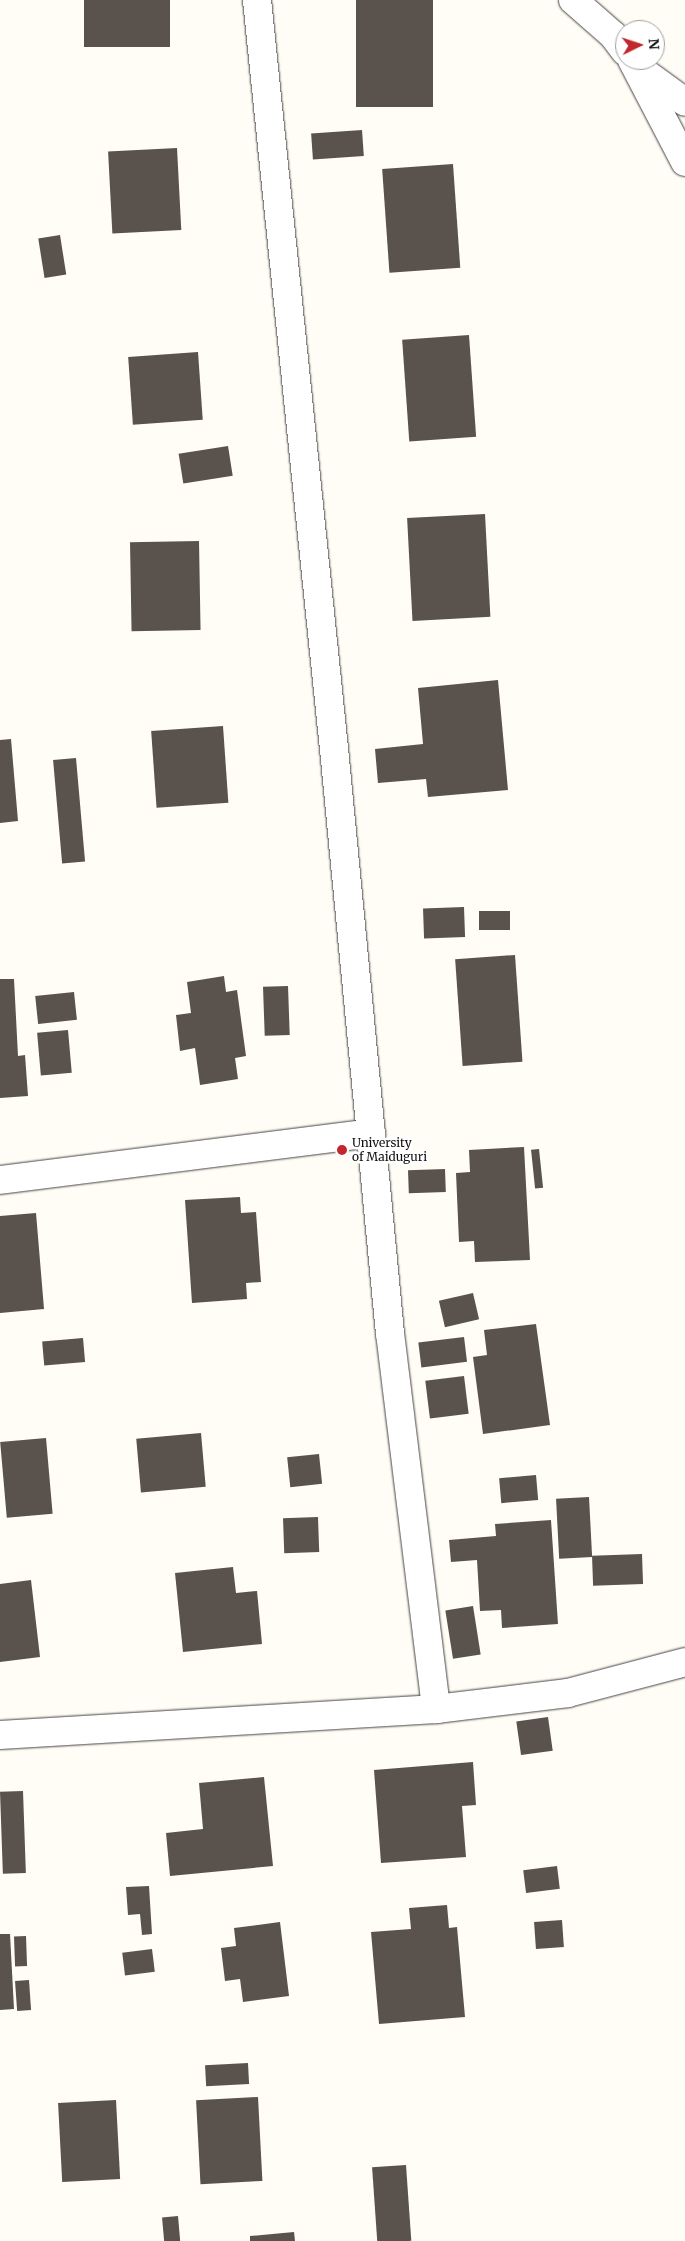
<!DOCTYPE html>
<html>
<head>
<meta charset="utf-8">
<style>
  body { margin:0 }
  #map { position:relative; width:685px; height:2241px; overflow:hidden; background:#fffdf5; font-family:Merriweather,serif }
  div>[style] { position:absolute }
  .building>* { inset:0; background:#5a524d; transform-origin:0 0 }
  .roads { filter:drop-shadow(0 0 1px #444) drop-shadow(0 0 1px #444) }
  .minor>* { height:28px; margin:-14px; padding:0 14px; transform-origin:14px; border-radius:14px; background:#fff }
  .dots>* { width:14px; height:14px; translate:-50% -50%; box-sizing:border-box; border:2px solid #fff; border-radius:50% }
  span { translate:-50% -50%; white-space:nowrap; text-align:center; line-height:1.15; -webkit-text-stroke:5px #fff; paint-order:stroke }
  .poi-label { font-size:12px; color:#111 }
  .left { translate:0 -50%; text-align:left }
  .north { position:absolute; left:615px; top:20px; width:50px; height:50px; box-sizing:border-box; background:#fff; border:1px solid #a0a0a0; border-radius:50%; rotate:86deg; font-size:14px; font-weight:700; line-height:20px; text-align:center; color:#111 }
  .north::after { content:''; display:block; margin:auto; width:18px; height:22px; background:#c4262e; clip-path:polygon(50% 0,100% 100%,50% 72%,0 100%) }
</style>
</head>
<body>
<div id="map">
  <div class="building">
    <i style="left:84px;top:0;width:86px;height:47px"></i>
    <i style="left:356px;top:0;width:77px;height:107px"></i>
    <i style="left:362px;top:130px;width:26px;height:51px;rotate:86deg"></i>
    <i style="left:177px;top:148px;width:82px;height:69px;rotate:87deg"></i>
    <i style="left:453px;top:164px;width:104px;height:71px;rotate:86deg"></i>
    <i style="left:60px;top:235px;width:40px;height:22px;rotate:81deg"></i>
    <i style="left:469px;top:335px;width:102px;height:67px;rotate:86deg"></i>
    <i style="left:198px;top:352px;width:68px;height:70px;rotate:86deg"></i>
    <i style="left:228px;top:446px;width:30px;height:50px;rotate:81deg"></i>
    <i style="left:485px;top:514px;width:103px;height:78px;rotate:87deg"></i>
    <i style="left:199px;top:541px;width:89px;height:69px;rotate:89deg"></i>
    <i style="clip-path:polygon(498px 680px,508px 790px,428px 797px,426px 779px,378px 783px,375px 749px,423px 744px,418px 688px)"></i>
    <i style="left:223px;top:726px;width:77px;height:72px;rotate:86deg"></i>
    <i style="clip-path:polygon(11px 739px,18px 821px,0 823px,0 740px)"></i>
    <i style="left:76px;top:758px;width:104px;height:23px;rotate:85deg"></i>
    <i style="left:464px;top:907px;width:30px;height:41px;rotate:88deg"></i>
    <i style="left:479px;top:911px;width:31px;height:19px"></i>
    <i style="left:515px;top:955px;width:107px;height:60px;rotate:86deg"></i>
    <i style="clip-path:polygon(224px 976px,226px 992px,237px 990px,246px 1056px,235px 1058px,238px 1079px,200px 1085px,195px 1048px,180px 1051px,176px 1015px,191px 1013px,187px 982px)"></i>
    <i style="clip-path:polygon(0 979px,14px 979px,18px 1056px,25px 1055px,28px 1096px,0 1098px)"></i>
    <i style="left:288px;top:986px;width:49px;height:25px;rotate:88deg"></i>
    <i style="left:74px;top:992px;width:28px;height:39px;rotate:84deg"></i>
    <i style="left:68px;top:1030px;width:43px;height:31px;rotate:85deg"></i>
    <i style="clip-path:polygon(524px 1147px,530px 1260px,475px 1262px,474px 1241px,459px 1242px,456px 1173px,470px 1172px,469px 1150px)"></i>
    <i style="left:539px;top:1149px;width:39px;height:8px;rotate:84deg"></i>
    <i style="left:445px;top:1169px;width:23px;height:37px;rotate:88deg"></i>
    <i style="clip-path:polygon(240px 1197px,241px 1213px,256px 1212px,261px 1282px,246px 1283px,247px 1299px,192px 1303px,185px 1200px)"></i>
    <i style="clip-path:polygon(36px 1213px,44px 1309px,0 1313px,0 1216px)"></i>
    <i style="left:473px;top:1293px;width:27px;height:35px;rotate:77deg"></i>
    <i style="clip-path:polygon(536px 1324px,550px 1425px,483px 1434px,473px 1357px,487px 1355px,484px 1330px)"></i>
    <i style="left:464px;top:1337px;width:25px;height:46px;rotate:83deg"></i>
    <i style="left:83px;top:1338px;width:24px;height:41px;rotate:85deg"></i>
    <i style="left:464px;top:1376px;width:38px;height:39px;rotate:83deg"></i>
    <i style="left:201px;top:1433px;width:54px;height:65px;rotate:85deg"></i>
    <i style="left:46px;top:1438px;width:76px;height:46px;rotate:85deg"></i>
    <i style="left:319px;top:1454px;width:30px;height:32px;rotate:84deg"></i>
    <i style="left:536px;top:1475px;width:25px;height:37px;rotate:85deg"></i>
    <i style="left:589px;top:1497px;width:60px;height:33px;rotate:87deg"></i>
    <i style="left:318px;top:1517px;width:35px;height:35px;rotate:88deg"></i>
    <i style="clip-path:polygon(551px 1520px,558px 1624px,502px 1628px,501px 1610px,480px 1611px,477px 1560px,451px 1562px,449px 1540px,496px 1536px,495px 1524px)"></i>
    <i style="left:642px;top:1554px;width:30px;height:50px;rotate:88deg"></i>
    <i style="clip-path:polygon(233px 1567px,236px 1593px,257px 1591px,262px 1644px,183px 1652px,175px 1573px)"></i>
    <i style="clip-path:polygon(31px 1580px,40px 1657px,0 1662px,0 1584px)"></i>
    <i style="left:473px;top:1606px;width:49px;height:28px;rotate:81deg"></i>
    <i style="left:548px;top:1717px;width:34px;height:32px;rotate:82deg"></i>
    <i style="clip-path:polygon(473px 1762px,476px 1805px,462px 1806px,466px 1857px,381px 1863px,374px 1770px)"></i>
    <i style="clip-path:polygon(264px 1777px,273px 1866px,170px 1876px,166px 1833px,203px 1829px,199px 1783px)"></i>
    <i style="left:23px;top:1791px;width:82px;height:23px;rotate:88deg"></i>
    <i style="left:557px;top:1866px;width:23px;height:34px;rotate:83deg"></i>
    <i style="clip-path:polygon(149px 1886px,152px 1934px,142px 1935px,140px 1914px,128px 1915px,126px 1887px)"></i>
    <i style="clip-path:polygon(447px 1905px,449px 1928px,457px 1927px,465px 2017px,379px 2024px,371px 1932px,411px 1929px,409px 1908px)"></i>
    <i style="left:562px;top:1920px;width:27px;height:28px;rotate:86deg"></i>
    <i style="clip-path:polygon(280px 1922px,289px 1996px,243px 2002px,240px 1979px,225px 1981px,221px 1948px,236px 1946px,234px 1928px)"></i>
    <i style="clip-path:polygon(0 1934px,10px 1934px,14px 2009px,0 2010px)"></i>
    <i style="left:26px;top:1936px;width:30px;height:12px;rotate:88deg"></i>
    <i style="left:152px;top:1949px;width:23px;height:30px;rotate:83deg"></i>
    <i style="left:29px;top:1980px;width:30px;height:14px;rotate:86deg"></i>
    <i style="left:248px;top:2063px;width:21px;height:43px;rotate:87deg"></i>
    <i style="left:258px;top:2097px;width:84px;height:62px;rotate:87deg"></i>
    <i style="left:116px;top:2100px;width:79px;height:58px;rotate:87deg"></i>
    <i style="left:406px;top:2165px;width:76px;height:34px;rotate:86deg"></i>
    <i style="left:178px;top:2216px;width:25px;height:16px;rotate:85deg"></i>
    <i style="clip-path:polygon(294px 2232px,295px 2241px,250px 2241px,250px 2236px)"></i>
  </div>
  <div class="roads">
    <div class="minor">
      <i style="left:257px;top:0;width:763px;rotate:84.13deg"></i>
      <i style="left:335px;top:759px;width:577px;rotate:84.53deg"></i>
      <i style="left:390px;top:1333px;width:379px;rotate:83deg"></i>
      <i style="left:573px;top:0;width:53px;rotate:41.2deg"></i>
      <i style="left:613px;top:35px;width:20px;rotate:53deg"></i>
      <i style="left:632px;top:60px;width:115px;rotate:62.5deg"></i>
      <i style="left:641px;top:70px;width:54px;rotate:36deg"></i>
      <i style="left:0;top:1180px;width:374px;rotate:-7.2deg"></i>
      <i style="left:0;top:1735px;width:437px;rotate:-3.4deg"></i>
      <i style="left:436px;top:1709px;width:133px;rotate:-6.9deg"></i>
      <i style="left:568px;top:1693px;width:121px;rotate:-14.8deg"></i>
    </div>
  </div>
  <div class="dots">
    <i style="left:342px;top:1150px;background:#c4262e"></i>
  </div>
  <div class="poi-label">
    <span class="left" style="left:352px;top:1150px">University<br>of Maiduguri</span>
  </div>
  <div class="north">N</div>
</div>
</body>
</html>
